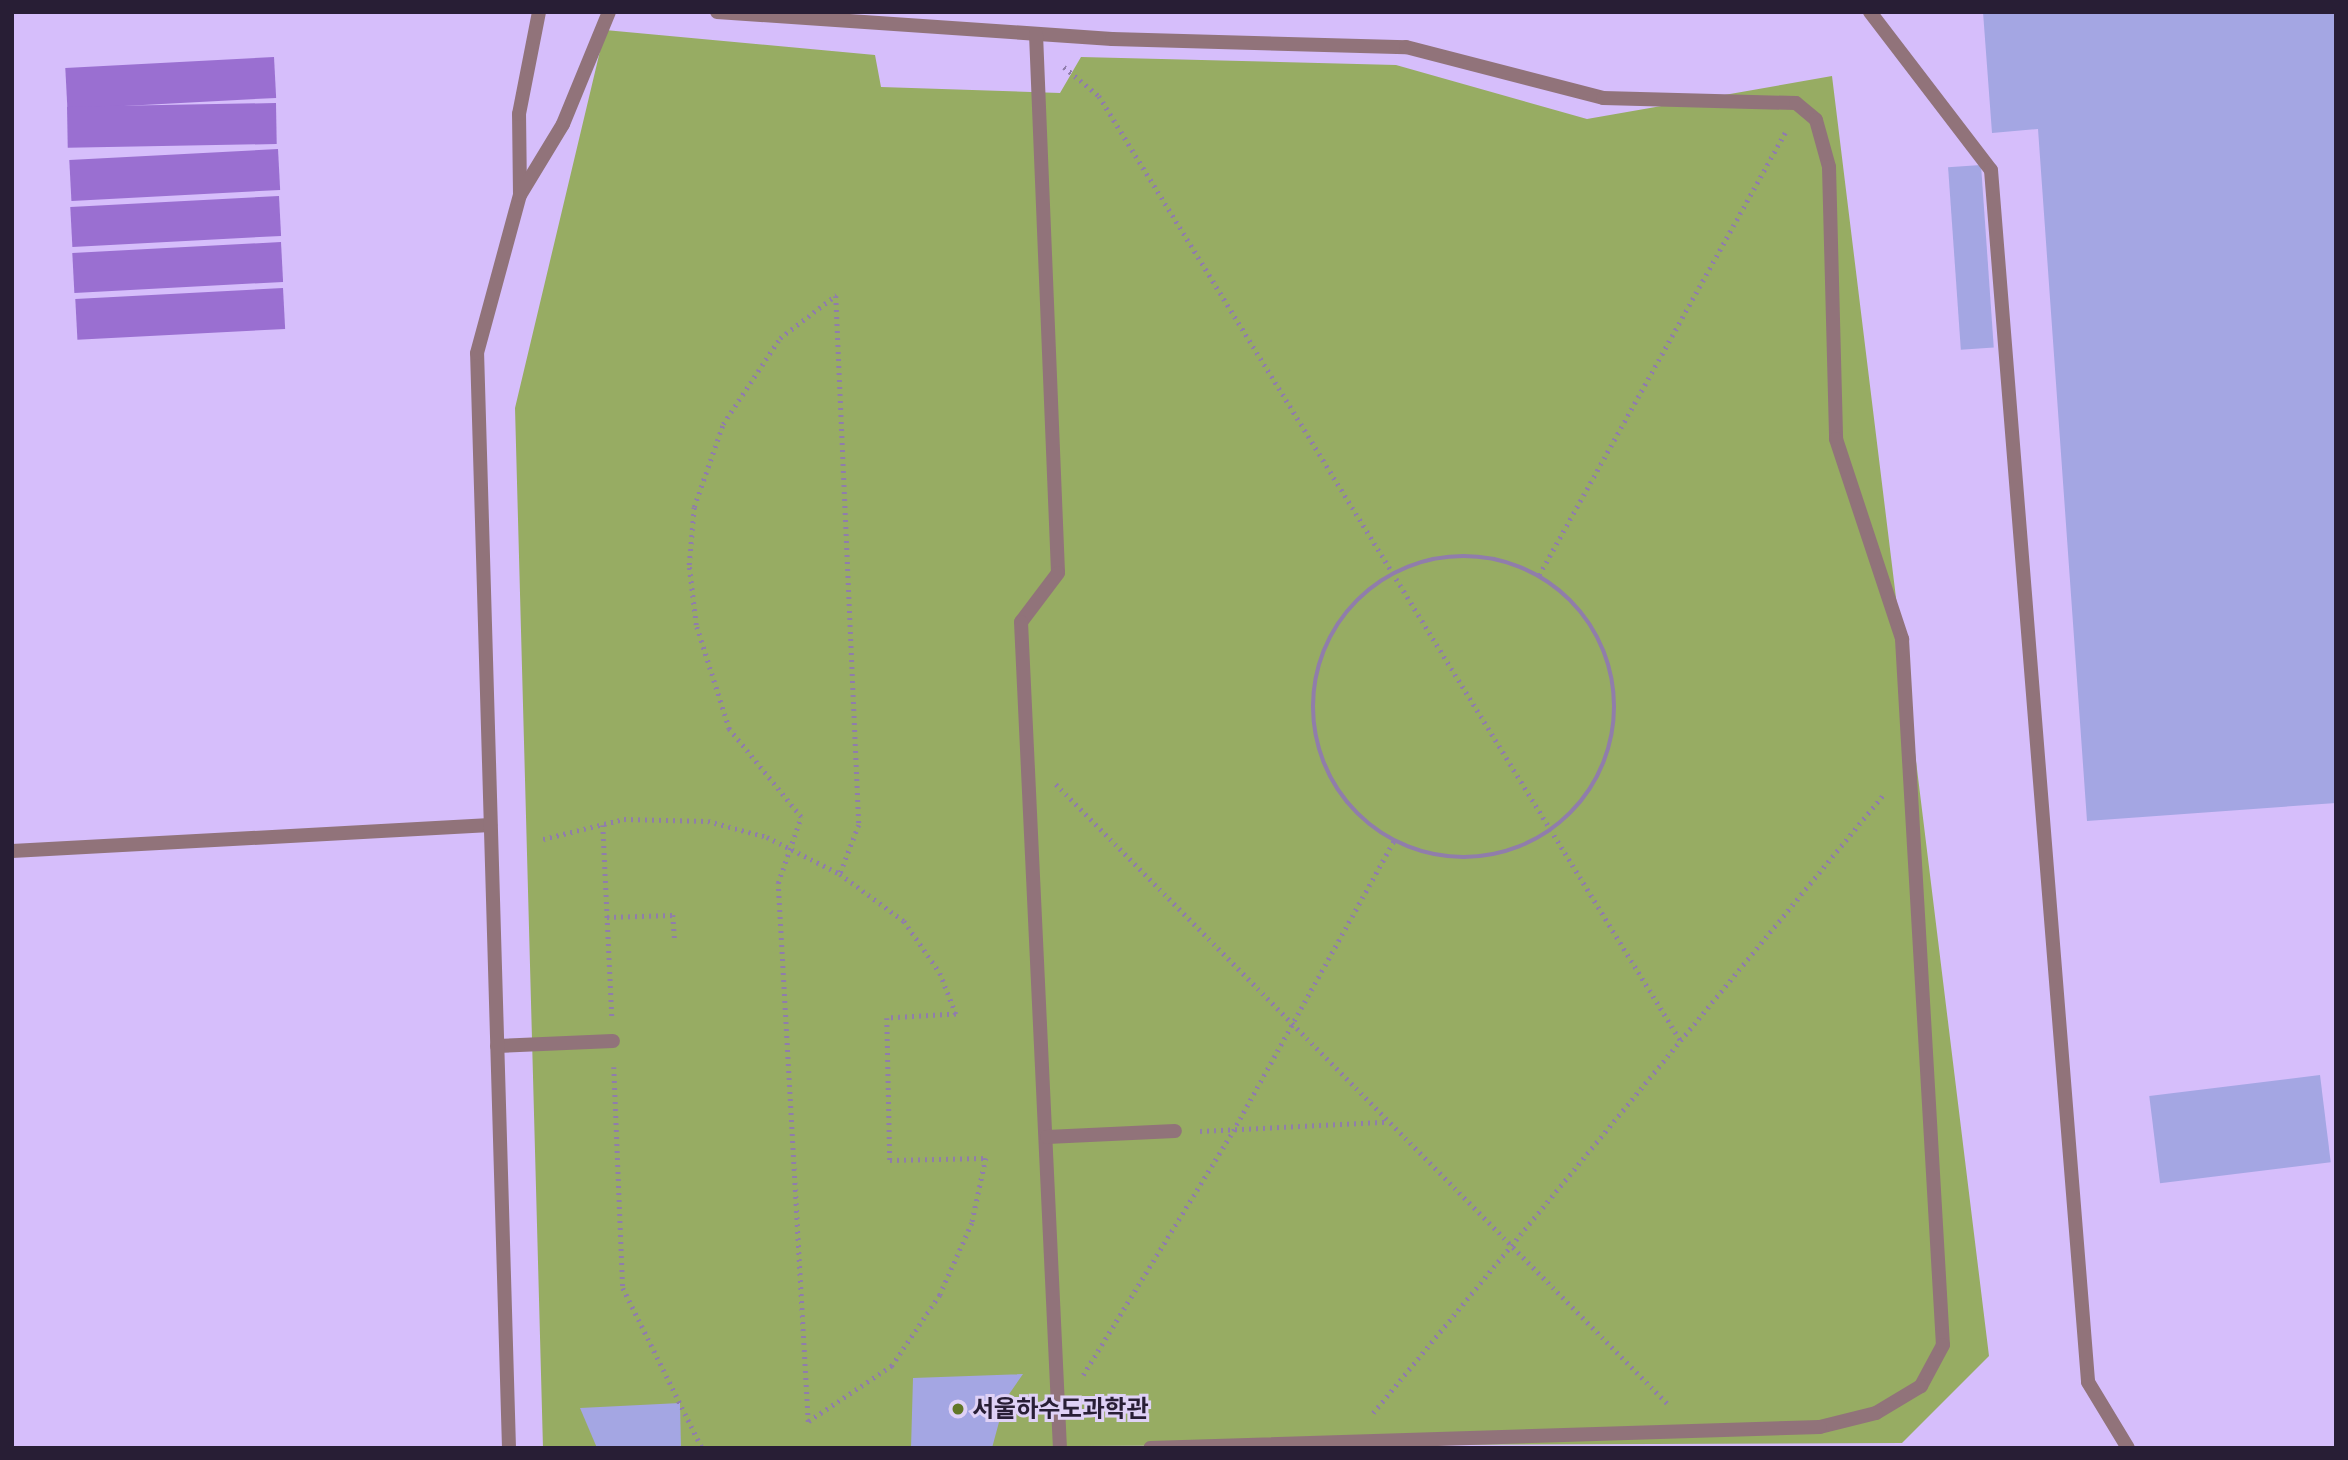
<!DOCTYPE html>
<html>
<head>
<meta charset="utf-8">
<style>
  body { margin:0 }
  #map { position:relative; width:2348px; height:1460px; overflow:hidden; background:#d6befb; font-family:Cabin,"Noto Sans KR",sans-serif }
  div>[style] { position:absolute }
  .green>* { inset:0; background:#97ac63 }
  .water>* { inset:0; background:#9a6fd1; transform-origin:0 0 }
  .building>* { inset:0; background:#a4a6e3; transform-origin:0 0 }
  .path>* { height:4.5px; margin-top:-2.25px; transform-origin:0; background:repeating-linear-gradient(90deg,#907dab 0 2px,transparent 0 7px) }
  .path>.ring { margin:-2.25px; padding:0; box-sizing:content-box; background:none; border:4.5px solid #907dab; border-radius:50% }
  .service>* { height:14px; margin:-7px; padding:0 7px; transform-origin:7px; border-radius:7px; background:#91737a }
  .dots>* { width:19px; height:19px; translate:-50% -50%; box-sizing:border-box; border:4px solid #dfd1f6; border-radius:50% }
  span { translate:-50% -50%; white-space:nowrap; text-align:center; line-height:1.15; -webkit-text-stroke:6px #dfd1f6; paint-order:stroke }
  .poi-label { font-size:24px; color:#281e35; font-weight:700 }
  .left { translate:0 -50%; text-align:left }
  .frame { position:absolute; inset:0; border:14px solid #281e35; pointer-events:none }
</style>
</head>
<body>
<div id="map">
  <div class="green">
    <i style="clip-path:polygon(605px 30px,875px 55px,881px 87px,1060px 93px,1081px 57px,1396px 65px,1587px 119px,1832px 76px,1989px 1356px,1902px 1443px,543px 1448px,515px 408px)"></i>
  </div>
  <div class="water">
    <i style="left:274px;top:57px;width:41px;height:209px;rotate:87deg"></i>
    <i style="left:276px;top:103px;width:41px;height:209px;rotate:89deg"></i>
    <i style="left:278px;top:149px;width:41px;height:209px;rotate:87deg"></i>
    <i style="left:279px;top:196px;width:40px;height:209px;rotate:87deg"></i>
    <i style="left:281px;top:242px;width:40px;height:209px;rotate:87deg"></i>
    <i style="left:283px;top:288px;width:41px;height:208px;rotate:87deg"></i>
  </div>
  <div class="building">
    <i style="clip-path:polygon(1983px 12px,2336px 12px,2336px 803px,2087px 821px,2038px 129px,1992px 133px)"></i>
    <i style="left:1981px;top:165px;width:183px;height:33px;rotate:86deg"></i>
    <i style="left:2320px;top:1075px;width:88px;height:172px;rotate:83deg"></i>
    <i style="clip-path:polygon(1023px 1374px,1005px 1400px,992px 1448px,911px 1448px,913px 1378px)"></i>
    <i style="clip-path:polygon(680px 1403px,681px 1448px,597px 1448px,580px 1408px)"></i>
  </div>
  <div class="path">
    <i style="left:1064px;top:67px;width:45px;rotate:39.6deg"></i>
    <i style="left:1099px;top:96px;width:1112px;rotate:58.38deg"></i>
    <i style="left:836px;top:296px;width:529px;rotate:87.51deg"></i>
    <i style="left:859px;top:825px;width:53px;rotate:111.2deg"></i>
    <i class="ring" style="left:1313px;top:556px;width:297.5px;height:297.5px"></i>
    <i style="left:1539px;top:575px;width:510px;rotate:-60.92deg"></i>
    <i style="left:1056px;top:784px;width:873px;rotate:45.37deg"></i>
    <i style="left:603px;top:825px;width:191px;rotate:87.3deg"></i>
    <i style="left:543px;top:839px;width:83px;rotate:-13.9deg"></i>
    <i style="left:624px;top:819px;width:84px;rotate:1.4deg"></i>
    <i style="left:708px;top:821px;width:61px;rotate:15.2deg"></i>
    <i style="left:767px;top:837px;width:82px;rotate:26.9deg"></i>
    <i style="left:840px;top:874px;width:79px;rotate:36.3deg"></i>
    <i style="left:904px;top:921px;width:63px;rotate:55.3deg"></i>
    <i style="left:940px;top:973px;width:44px;rotate:68.7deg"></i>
    <i style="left:956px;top:1014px;width:69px;rotate:176.7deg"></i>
    <i style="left:887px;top:1018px;width:142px;rotate:88.8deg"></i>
    <i style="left:890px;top:1160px;width:96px;rotate:-1.2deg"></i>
    <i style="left:986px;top:1158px;width:66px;rotate:102.2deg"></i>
    <i style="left:972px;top:1223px;width:79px;rotate:114deg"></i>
    <i style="left:940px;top:1295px;width:86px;rotate:124.1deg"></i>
    <i style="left:892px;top:1366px;width:101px;rotate:146.3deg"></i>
    <i style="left:607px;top:917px;width:66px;rotate:-1.7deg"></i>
    <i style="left:673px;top:915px;width:26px;rotate:86deg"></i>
    <i style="left:614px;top:1067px;width:221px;rotate:87.7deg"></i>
    <i style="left:623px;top:1288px;width:178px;rotate:63.7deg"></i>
    <i style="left:1200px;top:1131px;width:187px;rotate:-2.8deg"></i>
    <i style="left:1083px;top:1375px;width:286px;rotate:-58.4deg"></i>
    <i style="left:1233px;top:1131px;width:332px;rotate:-61deg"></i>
    <i style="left:1373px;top:1413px;width:803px;rotate:-50.46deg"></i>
    <i style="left:808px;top:1422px;width:540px;rotate:-93.19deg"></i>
    <i style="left:778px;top:883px;width:70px;rotate:-70.8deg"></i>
    <i style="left:801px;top:817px;width:114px;rotate:-129.3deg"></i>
    <i style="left:729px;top:729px;width:109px;rotate:-107.6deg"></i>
    <i style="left:696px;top:625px;width:60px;rotate:-96.7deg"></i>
    <i style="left:689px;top:565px;width:58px;rotate:-85.1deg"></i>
    <i style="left:694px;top:507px;width:88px;rotate:-70.7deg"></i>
    <i style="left:723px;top:424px;width:103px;rotate:-56.5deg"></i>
    <i style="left:780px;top:338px;width:71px;rotate:-37.5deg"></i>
  </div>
  <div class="service">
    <i style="left:717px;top:12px;width:396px;rotate:3.9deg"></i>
    <i style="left:1112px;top:39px;width:294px;rotate:1.6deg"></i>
    <i style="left:1406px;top:47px;width:203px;rotate:14.5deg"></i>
    <i style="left:1603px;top:98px;width:193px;rotate:1.5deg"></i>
    <i style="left:1796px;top:103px;width:26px;rotate:40deg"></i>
    <i style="left:1816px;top:120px;width:49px;rotate:74.5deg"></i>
    <i style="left:1829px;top:167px;width:272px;rotate:88.5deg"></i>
    <i style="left:1836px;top:439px;width:211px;rotate:71.7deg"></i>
    <i style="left:1902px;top:639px;width:707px;rotate:86.68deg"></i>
    <i style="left:1943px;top:1345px;width:47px;rotate:118.2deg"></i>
    <i style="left:1921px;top:1386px;width:52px;rotate:149deg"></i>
    <i style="left:1876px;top:1413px;width:58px;rotate:166deg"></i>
    <i style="left:1820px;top:1427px;width:670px;rotate:178.2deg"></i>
    <i style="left:1870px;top:12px;width:199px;rotate:52.6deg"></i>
    <i style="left:1991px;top:170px;width:1216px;rotate:85.42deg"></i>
    <i style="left:2088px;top:1382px;width:77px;rotate:58.8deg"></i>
    <i style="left:1036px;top:34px;width:539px;rotate:87.66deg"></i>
    <i style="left:1058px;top:573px;width:61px;rotate:127.1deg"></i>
    <i style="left:1021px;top:622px;width:827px;rotate:87.3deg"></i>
    <i style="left:520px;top:194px;width:80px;rotate:-90.7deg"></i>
    <i style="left:519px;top:114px;width:104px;rotate:-78.9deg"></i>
    <i style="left:12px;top:851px;width:479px;rotate:-3.1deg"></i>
    <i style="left:497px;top:1046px;width:116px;rotate:-2.5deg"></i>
    <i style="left:1047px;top:1137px;width:128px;rotate:-2.7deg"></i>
    <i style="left:509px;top:1448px;width:1095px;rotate:-91.67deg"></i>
    <i style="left:477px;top:353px;width:164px;rotate:-74.8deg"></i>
    <i style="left:520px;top:195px;width:83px;rotate:-58.8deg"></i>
    <i style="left:563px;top:124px;width:121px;rotate:-67.7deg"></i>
  </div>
  <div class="dots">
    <i style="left:958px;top:1409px;background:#627727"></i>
  </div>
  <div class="poi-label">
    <span class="left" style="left:972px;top:1409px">서울하수도과학관</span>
  </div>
  <div class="frame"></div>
</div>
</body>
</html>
